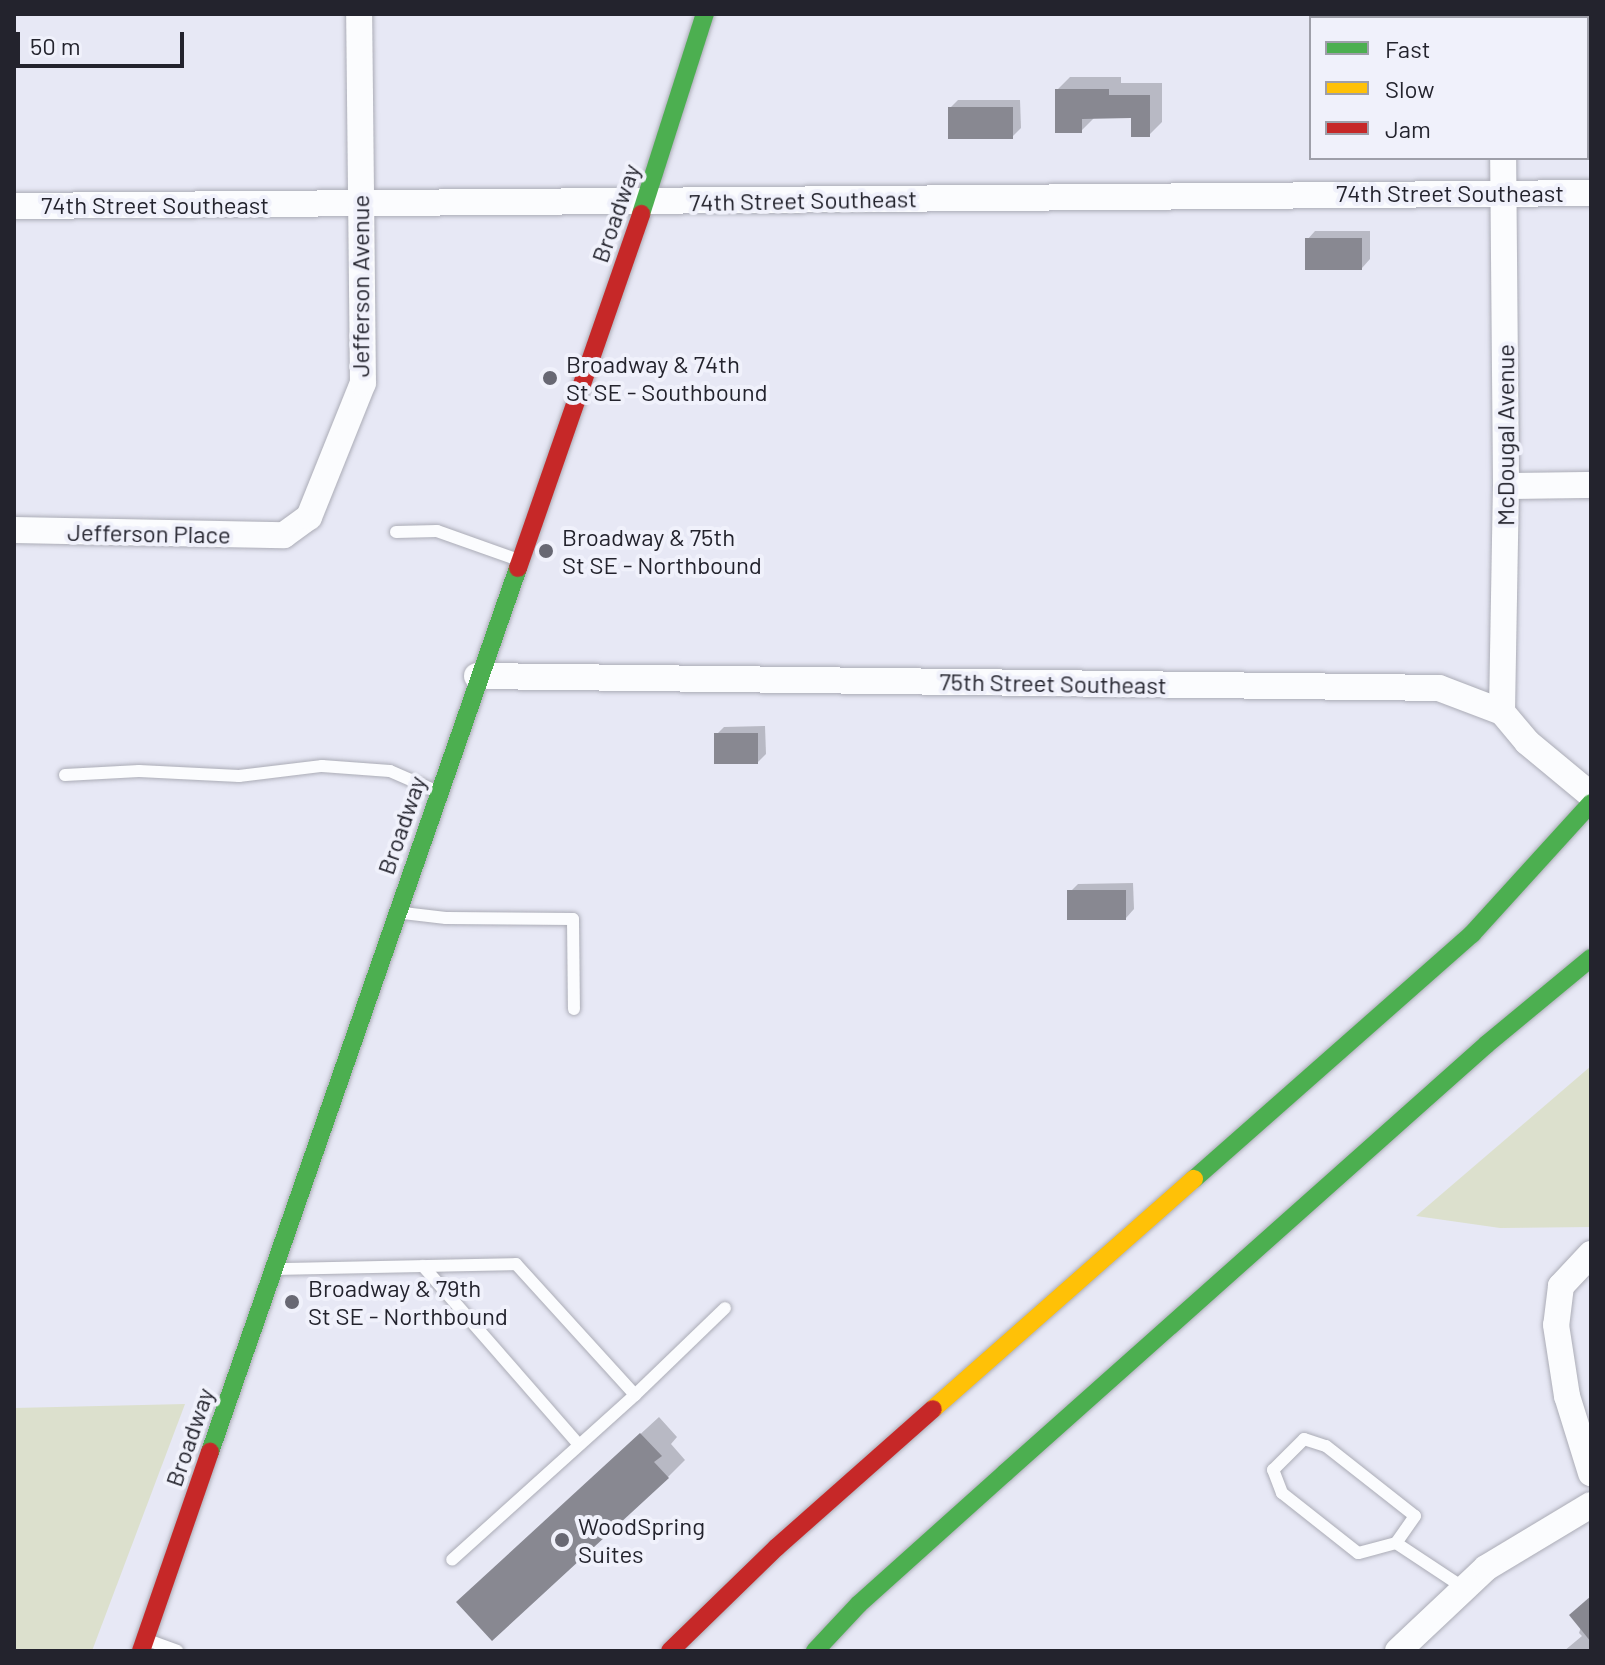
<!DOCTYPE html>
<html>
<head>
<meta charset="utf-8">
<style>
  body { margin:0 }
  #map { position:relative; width:1605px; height:1665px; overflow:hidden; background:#e7e8f5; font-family:Barlow,sans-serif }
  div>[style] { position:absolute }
  .green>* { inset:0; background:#dce0cd }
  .shadow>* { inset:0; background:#0003 }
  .building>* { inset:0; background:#888891; transform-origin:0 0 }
  .roads { filter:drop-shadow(0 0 2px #abacb6) drop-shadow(0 0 2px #abacb6) }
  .lane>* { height:12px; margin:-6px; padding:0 6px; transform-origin:6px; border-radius:6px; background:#fbfcfe }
  .street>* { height:26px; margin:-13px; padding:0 13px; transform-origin:13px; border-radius:13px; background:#fbfcfe }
  .fast>* { height:18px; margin:-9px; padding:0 9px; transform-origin:9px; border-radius:9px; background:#4caf50 }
  .slow>* { height:18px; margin:-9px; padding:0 9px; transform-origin:9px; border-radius:9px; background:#ffc107 }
  .jam>* { height:18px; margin:-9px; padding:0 9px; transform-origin:9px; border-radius:9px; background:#c62828 }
  .dots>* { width:22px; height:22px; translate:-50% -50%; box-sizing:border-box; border:4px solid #f0f1fb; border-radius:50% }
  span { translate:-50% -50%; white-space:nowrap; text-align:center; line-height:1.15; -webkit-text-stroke:8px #f0f1fb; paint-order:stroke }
  .street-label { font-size:24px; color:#23232d }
  .poi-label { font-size:24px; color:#23232d }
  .left { translate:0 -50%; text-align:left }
  .frame { position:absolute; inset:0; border:16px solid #23232d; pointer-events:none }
  .legend { position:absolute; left:1309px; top:16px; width:280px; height:144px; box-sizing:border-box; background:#f0f1fb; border:2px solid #9e9fa9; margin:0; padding:10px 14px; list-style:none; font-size:24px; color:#23232d }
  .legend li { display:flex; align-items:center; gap:16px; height:40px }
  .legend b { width:40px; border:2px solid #9e9fa9 }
  .scale { position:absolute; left:16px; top:32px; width:168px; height:36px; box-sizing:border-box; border:4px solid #23232d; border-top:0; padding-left:10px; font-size:24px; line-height:28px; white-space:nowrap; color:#23232d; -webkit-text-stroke:6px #f0f1fb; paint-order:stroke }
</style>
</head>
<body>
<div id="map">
  <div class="green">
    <i style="clip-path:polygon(1591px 1066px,1591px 1227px,1500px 1228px,1416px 1216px)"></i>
    <i style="clip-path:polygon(185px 1404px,92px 1651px,14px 1651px,14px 1408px)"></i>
  </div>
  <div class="shadow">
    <i style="clip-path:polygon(1070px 77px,1121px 77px,1121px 83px,1162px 83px,1162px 122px,1149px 135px,1133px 116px,1095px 117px,1081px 131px,1057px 90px)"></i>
    <i style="clip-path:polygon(958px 100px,1020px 100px,1021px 128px,1012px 137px,950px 108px)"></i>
    <i style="clip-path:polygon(1315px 231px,1370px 231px,1370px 259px,1362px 268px,1307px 240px)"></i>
    <i style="clip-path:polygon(765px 726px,766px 754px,758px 762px,716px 735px,724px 727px)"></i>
    <i style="clip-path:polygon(1133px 883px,1134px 909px,1126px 918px,1069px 893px,1078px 884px)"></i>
    <i style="clip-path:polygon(659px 1417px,677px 1437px,671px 1444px,685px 1460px,668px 1477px,476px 1585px)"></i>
    <i style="clip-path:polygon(1591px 1597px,1591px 1651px,1564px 1651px,1582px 1636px,1579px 1633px)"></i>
  </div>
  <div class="building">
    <i style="clip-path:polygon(1055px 89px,1109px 89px,1109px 95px,1150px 95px,1150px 137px,1131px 137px,1131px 118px,1082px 119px,1082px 133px,1055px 133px)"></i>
    <i style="left:1013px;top:107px;width:32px;height:65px;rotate:90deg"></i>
    <i style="left:1362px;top:238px;width:32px;height:57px;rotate:90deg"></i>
    <i style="left:758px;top:733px;width:31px;height:44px;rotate:90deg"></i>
    <i style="left:1126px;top:890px;width:30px;height:59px;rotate:90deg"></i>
    <i style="clip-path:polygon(640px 1433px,662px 1456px,654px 1462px,669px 1478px,492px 1641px,456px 1602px)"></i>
    <i style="clip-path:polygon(1591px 1596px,1591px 1642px,1569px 1615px)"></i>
  </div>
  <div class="roads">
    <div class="lane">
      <i style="left:396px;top:532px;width:41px;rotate:-1.4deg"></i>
      <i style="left:437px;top:531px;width:84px;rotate:19.5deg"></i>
      <i style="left:65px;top:775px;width:74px;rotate:-3.1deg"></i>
      <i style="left:139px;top:771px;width:100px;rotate:2.9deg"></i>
      <i style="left:239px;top:776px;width:84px;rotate:-6.9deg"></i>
      <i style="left:322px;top:766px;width:68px;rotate:4.2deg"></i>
      <i style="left:390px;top:771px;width:52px;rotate:23.6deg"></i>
      <i style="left:403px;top:913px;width:43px;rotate:6.6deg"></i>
      <i style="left:446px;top:918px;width:127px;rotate:0.5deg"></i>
      <i style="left:573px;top:919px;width:90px;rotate:89.4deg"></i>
      <i style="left:423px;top:1266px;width:237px;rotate:48.9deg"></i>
      <i style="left:280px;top:1269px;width:236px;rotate:-1.2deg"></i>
      <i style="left:516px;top:1264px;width:177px;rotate:47.7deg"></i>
      <i style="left:635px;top:1395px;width:246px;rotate:138deg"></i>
      <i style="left:635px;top:1395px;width:125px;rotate:-44deg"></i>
      <i style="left:1396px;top:1543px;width:39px;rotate:165deg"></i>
      <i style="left:1358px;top:1553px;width:97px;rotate:-141.7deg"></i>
      <i style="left:1282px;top:1493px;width:25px;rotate:-111deg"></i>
      <i style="left:1273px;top:1470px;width:44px;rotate:-45deg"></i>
      <i style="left:1304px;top:1439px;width:23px;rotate:18deg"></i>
      <i style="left:1326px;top:1446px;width:113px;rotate:38.2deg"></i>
      <i style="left:1415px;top:1516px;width:33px;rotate:125deg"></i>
      <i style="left:1396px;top:1543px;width:82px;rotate:33.5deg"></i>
      <i style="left:150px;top:1641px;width:29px;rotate:20deg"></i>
    </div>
    <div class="street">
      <i style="left:1503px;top:14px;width:4px;rotate:90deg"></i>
      <i style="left:14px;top:206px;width:1577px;rotate:-0.47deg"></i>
      <i style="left:1506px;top:486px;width:85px;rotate:-0.7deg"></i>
      <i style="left:14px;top:530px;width:270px;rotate:1.1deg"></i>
      <i style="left:284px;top:535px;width:31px;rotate:-36deg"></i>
      <i style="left:309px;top:517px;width:144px;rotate:-68.1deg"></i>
      <i style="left:363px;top:383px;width:369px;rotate:-90.6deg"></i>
      <i style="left:477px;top:676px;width:962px;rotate:0.71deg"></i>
      <i style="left:1439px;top:688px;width:67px;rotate:20.9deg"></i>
      <i style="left:1502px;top:712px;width:39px;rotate:50deg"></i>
      <i style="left:1527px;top:742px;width:83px;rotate:39.6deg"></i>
      <i style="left:1502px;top:712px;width:226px;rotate:-89deg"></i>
      <i style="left:1506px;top:486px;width:328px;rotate:-90.5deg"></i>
      <i style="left:1591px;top:1254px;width:44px;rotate:133.2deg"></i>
      <i style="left:1561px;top:1286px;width:39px;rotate:97deg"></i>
      <i style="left:1556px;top:1325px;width:72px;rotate:81.2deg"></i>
      <i style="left:1567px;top:1396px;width:81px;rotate:72.7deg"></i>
      <i style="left:1398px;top:1651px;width:121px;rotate:-43.3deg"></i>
      <i style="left:1486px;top:1568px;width:122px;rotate:-31deg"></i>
    </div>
    <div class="fast">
      <i style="left:641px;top:214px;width:210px;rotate:-72.3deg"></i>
      <i style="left:1194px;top:1179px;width:371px;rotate:-41.4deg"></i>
      <i style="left:1472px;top:934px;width:177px;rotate:-47.7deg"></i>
      <i style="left:210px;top:1452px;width:936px;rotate:-70.79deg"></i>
      <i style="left:815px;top:1651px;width:64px;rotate:-46.9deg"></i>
      <i style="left:859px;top:1604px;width:196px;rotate:-41.9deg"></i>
      <i style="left:1005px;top:1473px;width:645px;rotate:-41.67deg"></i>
      <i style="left:1487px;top:1044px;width:135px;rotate:-39.6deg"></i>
    </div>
    <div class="slow">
      <i style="left:933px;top:1409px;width:348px;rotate:-41.4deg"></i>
    </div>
    <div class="jam">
      <i style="left:518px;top:568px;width:375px;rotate:-70.8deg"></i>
      <i style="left:141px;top:1651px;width:211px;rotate:-70.9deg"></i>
      <i style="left:670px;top:1651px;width:149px;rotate:-44.2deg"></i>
      <i style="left:777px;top:1547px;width:208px;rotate:-41.5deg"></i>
    </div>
  </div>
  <div class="dots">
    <i style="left:550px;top:378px;background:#686873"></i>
    <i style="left:546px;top:551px;background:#686873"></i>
    <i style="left:292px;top:1302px;background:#686873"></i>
    <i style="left:562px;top:1540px;background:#686873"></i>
  </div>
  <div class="street-label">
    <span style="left:1450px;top:193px">74th Street Southeast</span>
    <span style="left:803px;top:200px;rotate:-1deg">74th Street Southeast</span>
    <span style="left:155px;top:205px">74th Street Southeast</span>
    <span style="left:615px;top:213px;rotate:-71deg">Broadway</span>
    <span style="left:360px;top:286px;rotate:-90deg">Jefferson Avenue</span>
    <span style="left:1505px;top:435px;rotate:-90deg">McDougal Avenue</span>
    <span style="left:149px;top:533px;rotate:1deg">Jefferson Place</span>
    <span style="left:1053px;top:683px;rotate:1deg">75th Street Southeast</span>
    <span style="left:401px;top:825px;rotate:-71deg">Broadway</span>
    <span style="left:189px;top:1437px;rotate:-71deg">Broadway</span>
  </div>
  <div class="poi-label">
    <span class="left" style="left:566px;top:378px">Broadway &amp; 74th<br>St SE - Southbound</span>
    <span class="left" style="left:562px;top:551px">Broadway &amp; 75th<br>St SE - Northbound</span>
    <span class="left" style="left:308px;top:1302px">Broadway &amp; 79th<br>St SE - Northbound</span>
    <span class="left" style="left:578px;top:1540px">WoodSpring<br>Suites</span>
  </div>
  <div class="frame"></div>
  <ul class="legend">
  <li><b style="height:10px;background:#4caf50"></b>Fast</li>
  <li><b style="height:10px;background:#ffc107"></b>Slow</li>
  <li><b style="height:10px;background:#c62828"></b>Jam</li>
  </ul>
  <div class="scale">50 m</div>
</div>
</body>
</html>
